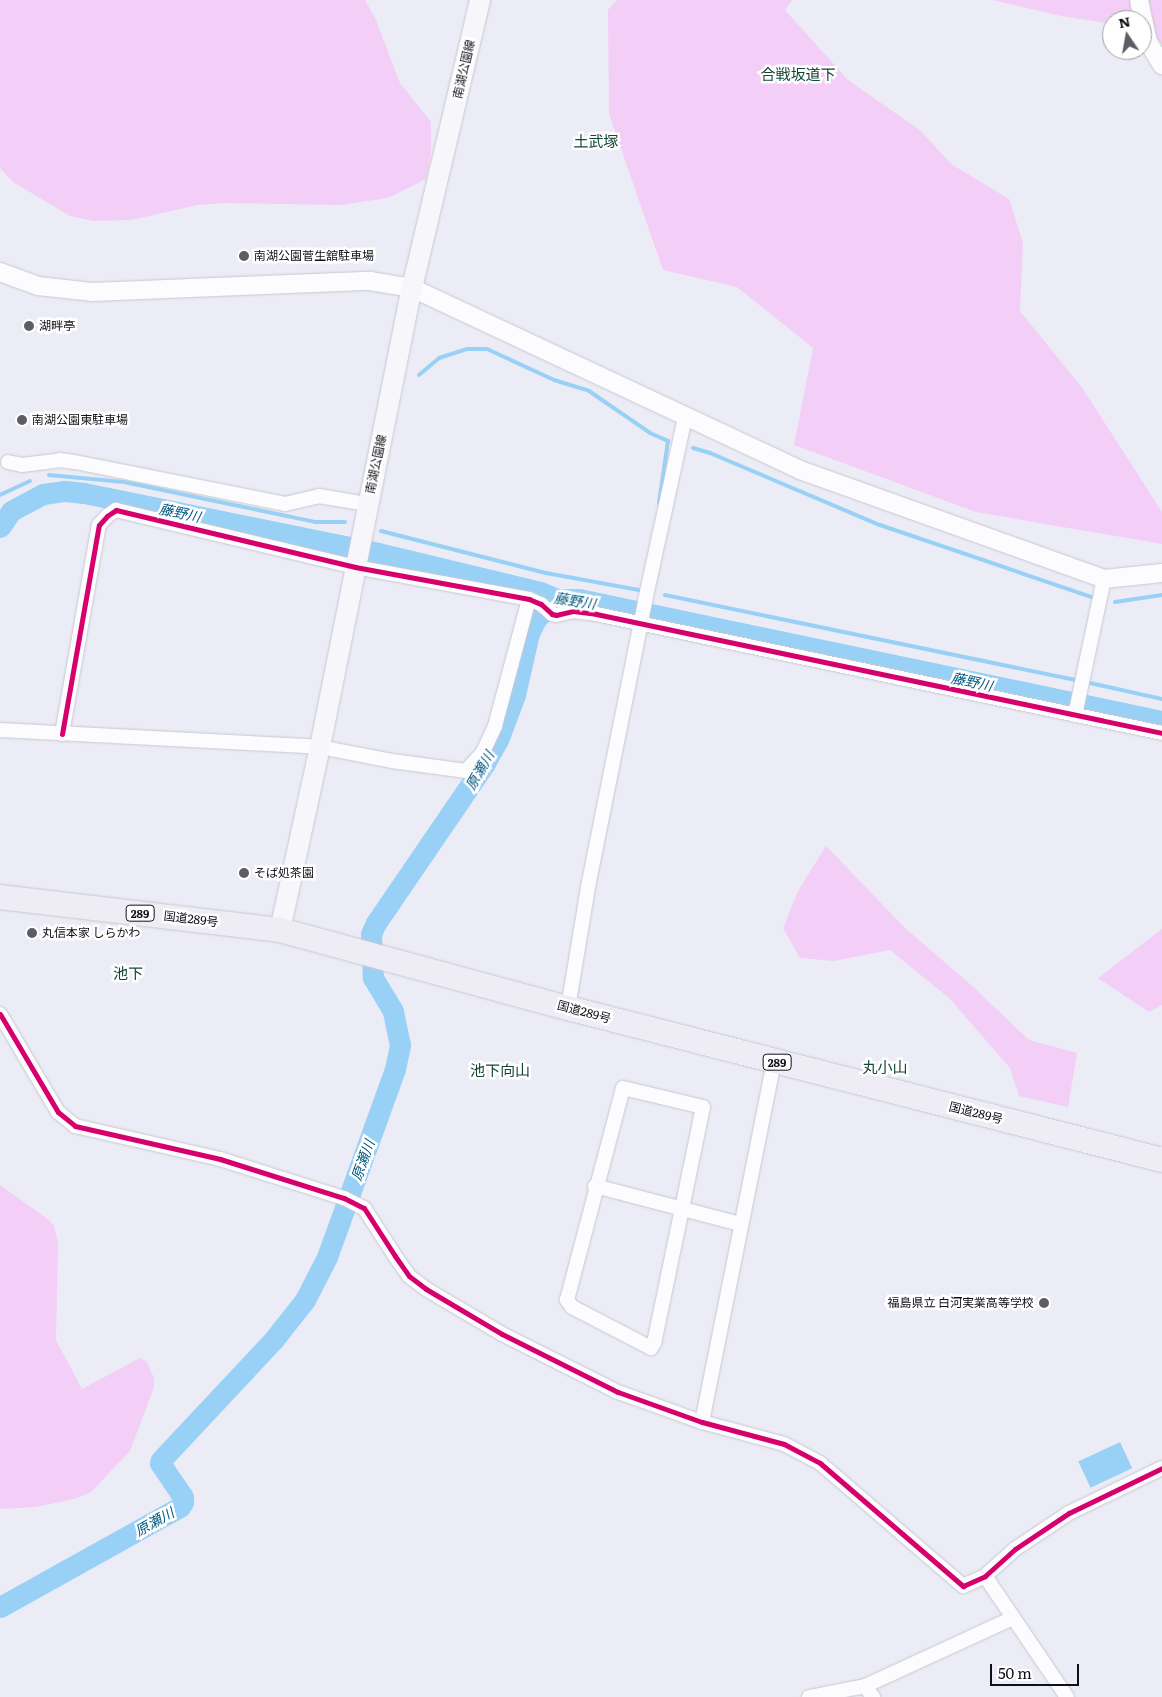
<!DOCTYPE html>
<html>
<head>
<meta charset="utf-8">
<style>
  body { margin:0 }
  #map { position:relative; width:1162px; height:1697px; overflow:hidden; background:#ececf7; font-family:Literata,"Noto Sans JP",serif }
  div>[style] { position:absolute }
  .green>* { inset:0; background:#f3cef6 }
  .water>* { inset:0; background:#99d1f6; transform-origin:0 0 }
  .stream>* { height:4px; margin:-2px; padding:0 2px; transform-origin:2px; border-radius:2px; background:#99d1f6 }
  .river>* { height:21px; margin:-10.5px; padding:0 10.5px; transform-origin:10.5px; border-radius:10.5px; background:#99d1f6 }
  .roads { filter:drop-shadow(0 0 1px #c7c8d0) drop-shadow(0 0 1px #c7c8d0) }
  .minor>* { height:14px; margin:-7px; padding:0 7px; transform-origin:7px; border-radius:7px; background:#fcfcfe }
  .tertiary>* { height:18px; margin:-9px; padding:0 9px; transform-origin:9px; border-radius:9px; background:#fcfcfe }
  .secondary>* { height:20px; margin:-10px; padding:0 10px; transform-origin:10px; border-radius:10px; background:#f7f6fa }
  .trunk>* { height:24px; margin:-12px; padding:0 12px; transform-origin:12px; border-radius:12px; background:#eeecf4 }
  .cycleway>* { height:5px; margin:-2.5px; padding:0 2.5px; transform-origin:2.5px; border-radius:2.5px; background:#d6006c }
  .dots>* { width:14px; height:14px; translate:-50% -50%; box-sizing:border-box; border:2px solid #fff; border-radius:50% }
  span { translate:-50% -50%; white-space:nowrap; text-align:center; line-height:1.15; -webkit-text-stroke:5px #fff; paint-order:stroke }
  .shield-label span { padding:1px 4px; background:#fff; border:1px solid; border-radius:4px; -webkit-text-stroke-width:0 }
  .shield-label { font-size:11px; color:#0f1017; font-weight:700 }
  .street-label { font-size:12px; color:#0f1017 }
  .poi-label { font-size:12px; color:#0f1017 }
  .left { translate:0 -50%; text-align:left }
  .right { translate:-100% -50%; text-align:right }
  .water-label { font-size:14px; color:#00577f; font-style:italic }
  .quarter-label { font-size:15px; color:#144637 }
  .north { position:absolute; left:1102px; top:10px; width:50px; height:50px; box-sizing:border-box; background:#fff; border:1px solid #9f9fa2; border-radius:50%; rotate:348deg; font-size:14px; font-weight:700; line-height:20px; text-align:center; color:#0f1017 }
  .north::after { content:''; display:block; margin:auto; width:18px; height:22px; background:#5c5d65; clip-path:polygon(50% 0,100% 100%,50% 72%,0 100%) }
  .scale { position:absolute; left:990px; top:1664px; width:89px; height:22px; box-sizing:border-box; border:2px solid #0f1017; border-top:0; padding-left:6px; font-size:15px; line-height:18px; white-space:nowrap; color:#0f1017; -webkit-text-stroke:4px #fff; paint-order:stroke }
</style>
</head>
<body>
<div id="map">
  <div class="green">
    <i style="clip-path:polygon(0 0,365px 0,376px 20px,400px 83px,431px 122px,431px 154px,426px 179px,388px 198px,340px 205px,223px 203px,198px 205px,131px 220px,93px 221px,70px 216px,13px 182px,0 168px)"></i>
    <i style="clip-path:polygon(617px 0,792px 0,785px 10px,848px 80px,921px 131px,951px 164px,1009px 199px,1023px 243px,1020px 311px,1083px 389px,1162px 512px,1162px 544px,976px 512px,794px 445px,813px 348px,737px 287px,663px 270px,609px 114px,608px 10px)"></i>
    <i style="clip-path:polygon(993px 0,1162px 0,1162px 45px,1142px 20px,1112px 20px,1112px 24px,1061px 16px)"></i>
    <i style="clip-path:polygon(826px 846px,905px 928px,971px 985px,1029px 1040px,1077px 1053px,1068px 1107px,1019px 1096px,1010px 1068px,949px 998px,890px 950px,834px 961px,800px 958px,783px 928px,798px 891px)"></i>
    <i style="clip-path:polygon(1162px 929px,1162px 1005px,1149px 1012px,1098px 978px)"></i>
    <i style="clip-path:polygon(0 1185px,49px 1220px,54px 1226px,58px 1243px,56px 1340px,82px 1389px,140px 1358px,147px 1362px,154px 1378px,154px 1387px,130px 1451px,91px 1492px,74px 1499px,36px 1507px,0 1509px)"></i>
  </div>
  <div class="water">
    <i style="left:1120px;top:1442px;width:29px;height:46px;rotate:65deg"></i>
  </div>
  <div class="stream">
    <i style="left:419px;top:375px;width:26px;rotate:-40deg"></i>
    <i style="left:439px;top:358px;width:29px;rotate:-18deg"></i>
    <i style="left:467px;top:349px;width:20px"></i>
    <i style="left:487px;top:349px;width:74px;rotate:24.8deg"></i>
    <i style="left:554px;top:380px;width:37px;rotate:17deg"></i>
    <i style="left:589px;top:391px;width:74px;rotate:34.5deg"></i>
    <i style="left:650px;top:433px;width:20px;rotate:24deg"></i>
    <i style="left:668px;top:441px;width:63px;rotate:98.3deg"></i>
    <i style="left:693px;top:448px;width:18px;rotate:16deg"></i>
    <i style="left:710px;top:453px;width:185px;rotate:23deg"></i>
    <i style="left:880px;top:525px;width:226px;rotate:18.8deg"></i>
    <i style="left:49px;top:475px;width:75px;rotate:5.3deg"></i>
    <i style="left:124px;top:482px;width:195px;rotate:11.8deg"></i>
    <i style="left:315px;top:522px;width:30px"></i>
    <i style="left:0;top:495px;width:33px;rotate:-25deg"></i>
    <i style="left:381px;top:531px;width:170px;rotate:14.3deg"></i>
    <i style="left:546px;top:573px;width:100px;rotate:10.4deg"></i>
    <i style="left:665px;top:595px;width:423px;rotate:11.7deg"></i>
    <i style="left:1115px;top:602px;width:48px;rotate:-8.5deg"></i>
    <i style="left:1090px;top:683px;width:74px;rotate:12.5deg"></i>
  </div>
  <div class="river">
    <i style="left:0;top:527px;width:19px;rotate:-55deg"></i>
    <i style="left:11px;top:511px;width:36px;rotate:-28deg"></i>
    <i style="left:43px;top:494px;width:22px;rotate:-8deg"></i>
    <i style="left:65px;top:491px;width:19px;rotate:6deg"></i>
    <i style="left:84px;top:493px;width:300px;rotate:11.5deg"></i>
    <i style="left:378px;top:553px;width:167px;rotate:13.5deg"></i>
    <i style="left:540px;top:592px;width:18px;rotate:22deg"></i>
    <i style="left:557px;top:599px;width:22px"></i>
    <i style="left:579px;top:599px;width:596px;rotate:11.82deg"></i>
    <i style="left:0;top:1607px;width:206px;rotate:-29.1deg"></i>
    <i style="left:180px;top:1507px;width:6px;rotate:-59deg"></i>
    <i style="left:183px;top:1502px;width:5px;rotate:-90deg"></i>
    <i style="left:183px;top:1497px;width:41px;rotate:-124.1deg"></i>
    <i style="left:160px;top:1463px;width:3px;rotate:-72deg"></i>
    <i style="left:161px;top:1460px;width:167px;rotate:-46.9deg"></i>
    <i style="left:275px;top:1338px;width:48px;rotate:-51.7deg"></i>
    <i style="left:305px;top:1300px;width:48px;rotate:-62.9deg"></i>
    <i style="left:327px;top:1257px;width:200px;rotate:-70.1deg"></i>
    <i style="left:395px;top:1069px;width:25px;rotate:-78deg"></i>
    <i style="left:400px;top:1045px;width:35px;rotate:-102deg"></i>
    <i style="left:393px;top:1011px;width:39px;rotate:-121deg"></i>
    <i style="left:373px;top:978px;width:44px;rotate:-92.6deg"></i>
    <i style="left:371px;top:934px;width:12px;rotate:-66deg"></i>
    <i style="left:376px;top:923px;width:194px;rotate:-55.7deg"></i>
    <i style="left:485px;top:763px;width:26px;rotate:-61deg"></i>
    <i style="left:498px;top:740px;width:48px;rotate:-69.3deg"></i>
    <i style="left:515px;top:695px;width:64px;rotate:-77.3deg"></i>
    <i style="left:529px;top:633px;width:16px;rotate:-63deg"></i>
    <i style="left:536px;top:619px;width:29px;rotate:-44deg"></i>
  </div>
  <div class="roads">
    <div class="minor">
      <i style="left:8px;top:462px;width:14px;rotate:12deg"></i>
      <i style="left:22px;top:465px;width:38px;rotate:-7deg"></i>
      <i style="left:60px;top:460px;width:15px;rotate:8deg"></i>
      <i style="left:75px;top:462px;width:214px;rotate:11.3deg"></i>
      <i style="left:285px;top:504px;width:35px;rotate:-13deg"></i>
      <i style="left:319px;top:496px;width:49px;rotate:9.5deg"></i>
      <i style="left:1075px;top:715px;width:139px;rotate:-78deg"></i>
      <i style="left:0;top:730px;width:320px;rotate:3deg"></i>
      <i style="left:320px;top:747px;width:73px;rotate:11deg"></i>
      <i style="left:392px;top:761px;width:75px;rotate:7.7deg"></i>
      <i style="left:466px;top:771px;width:25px;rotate:-48deg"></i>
      <i style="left:483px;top:752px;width:29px;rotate:-65deg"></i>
      <i style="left:495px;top:726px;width:131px;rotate:-75deg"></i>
      <i style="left:62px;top:734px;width:212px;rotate:-80deg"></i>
      <i style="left:99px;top:525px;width:12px;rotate:-48deg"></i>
      <i style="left:107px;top:516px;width:11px;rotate:-34deg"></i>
      <i style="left:116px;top:510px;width:246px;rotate:13.4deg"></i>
      <i style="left:355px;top:567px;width:177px;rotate:10.4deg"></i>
      <i style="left:529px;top:599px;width:13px;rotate:23deg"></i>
      <i style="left:541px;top:604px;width:15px;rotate:42deg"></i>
      <i style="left:552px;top:614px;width:4px;rotate:14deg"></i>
      <i style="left:556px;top:615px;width:17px;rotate:-13deg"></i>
      <i style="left:573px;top:611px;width:23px;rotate:7deg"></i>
      <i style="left:596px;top:614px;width:578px;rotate:11.87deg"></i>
      <i style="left:568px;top:1008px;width:123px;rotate:-80.6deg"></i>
      <i style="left:588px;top:887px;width:292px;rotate:-78.7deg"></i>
      <i style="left:645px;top:601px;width:188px;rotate:-77.7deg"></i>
      <i style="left:0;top:1014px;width:114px;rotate:59.4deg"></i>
      <i style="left:58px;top:1112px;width:22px;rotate:39deg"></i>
      <i style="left:75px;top:1126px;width:149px;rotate:12.8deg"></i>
      <i style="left:220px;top:1159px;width:130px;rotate:17.5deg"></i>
      <i style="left:344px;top:1198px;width:22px;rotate:27deg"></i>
      <i style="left:364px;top:1208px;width:57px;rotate:57.1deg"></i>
      <i style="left:395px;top:1256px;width:24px;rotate:55deg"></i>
      <i style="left:409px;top:1276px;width:21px;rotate:37deg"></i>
      <i style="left:426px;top:1289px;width:88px;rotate:30.6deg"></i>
      <i style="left:502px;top:1334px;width:130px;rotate:26.6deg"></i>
      <i style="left:618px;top:1392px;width:89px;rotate:19.7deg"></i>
      <i style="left:702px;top:1422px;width:85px;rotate:15deg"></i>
      <i style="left:784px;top:1444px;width:41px;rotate:27.8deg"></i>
      <i style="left:820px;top:1463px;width:189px;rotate:40.7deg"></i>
      <i style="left:963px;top:1586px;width:24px;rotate:-24deg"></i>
      <i style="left:985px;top:1576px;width:40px;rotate:-42deg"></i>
      <i style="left:1015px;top:1549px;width:65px;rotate:-33.7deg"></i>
      <i style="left:1069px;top:1513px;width:103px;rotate:-25.8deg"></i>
      <i style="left:623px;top:1088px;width:82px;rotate:13.4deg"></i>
      <i style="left:703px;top:1107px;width:241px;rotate:101.7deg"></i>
      <i style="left:654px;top:1343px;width:6px;rotate:121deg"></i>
      <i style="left:651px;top:1348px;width:89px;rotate:-152.6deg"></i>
      <i style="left:572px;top:1307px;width:9px;rotate:-126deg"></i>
      <i style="left:567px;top:1300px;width:219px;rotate:-75.2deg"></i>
      <i style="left:595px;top:1186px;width:150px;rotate:14.7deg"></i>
      <i style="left:702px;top:1422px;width:368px;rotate:-78.7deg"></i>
      <i style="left:985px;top:1576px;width:146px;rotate:55.9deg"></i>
      <i style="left:865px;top:1686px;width:14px;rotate:54deg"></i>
      <i style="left:809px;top:1697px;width:57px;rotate:-11.1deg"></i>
      <i style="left:865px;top:1686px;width:163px;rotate:-24.7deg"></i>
    </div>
    <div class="tertiary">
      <i style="left:1139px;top:0;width:43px;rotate:77.9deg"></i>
      <i style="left:1148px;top:42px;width:27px;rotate:59deg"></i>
      <i style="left:0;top:272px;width:40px;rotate:20.2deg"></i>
      <i style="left:38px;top:286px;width:54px;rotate:6.3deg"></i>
      <i style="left:92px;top:292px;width:278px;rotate:-2.3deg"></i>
      <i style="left:370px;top:281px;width:43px;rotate:9.5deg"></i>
      <i style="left:412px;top:288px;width:429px;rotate:25.1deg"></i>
      <i style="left:800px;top:470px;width:323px;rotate:19.7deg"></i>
      <i style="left:1104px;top:579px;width:58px;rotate:-5.9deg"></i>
    </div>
    <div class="secondary">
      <i style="left:280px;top:930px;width:187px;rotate:-77.7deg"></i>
      <i style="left:320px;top:747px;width:468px;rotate:-78.7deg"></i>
      <i style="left:412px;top:288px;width:296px;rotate:-76.7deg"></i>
    </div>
    <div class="trunk">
      <i style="left:0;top:897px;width:282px;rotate:6.7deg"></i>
      <i style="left:280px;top:930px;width:298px;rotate:15.2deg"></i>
      <i style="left:568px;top:1008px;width:613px;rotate:14.35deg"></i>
    </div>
  </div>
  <div class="cycleway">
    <i style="left:62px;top:734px;width:212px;rotate:-80deg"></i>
    <i style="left:99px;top:525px;width:12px;rotate:-48deg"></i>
    <i style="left:107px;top:516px;width:11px;rotate:-34deg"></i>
    <i style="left:116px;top:510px;width:246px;rotate:13.4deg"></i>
    <i style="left:355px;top:567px;width:177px;rotate:10.4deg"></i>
    <i style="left:529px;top:599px;width:13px;rotate:23deg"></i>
    <i style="left:541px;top:604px;width:15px;rotate:42deg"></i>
    <i style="left:552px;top:614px;width:4px;rotate:14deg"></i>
    <i style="left:556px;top:615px;width:17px;rotate:-13deg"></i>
    <i style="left:573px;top:611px;width:23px;rotate:7deg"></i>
    <i style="left:596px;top:614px;width:578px;rotate:11.87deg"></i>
    <i style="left:0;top:1014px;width:114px;rotate:59.4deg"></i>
    <i style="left:58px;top:1112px;width:22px;rotate:39deg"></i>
    <i style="left:75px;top:1126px;width:149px;rotate:12.8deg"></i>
    <i style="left:220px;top:1159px;width:130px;rotate:17.5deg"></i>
    <i style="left:344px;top:1198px;width:22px;rotate:27deg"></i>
    <i style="left:364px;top:1208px;width:57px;rotate:57.1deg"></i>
    <i style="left:395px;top:1256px;width:24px;rotate:55deg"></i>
    <i style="left:409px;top:1276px;width:21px;rotate:37deg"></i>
    <i style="left:426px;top:1289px;width:88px;rotate:30.6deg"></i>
    <i style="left:502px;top:1334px;width:130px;rotate:26.6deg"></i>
    <i style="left:618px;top:1392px;width:89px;rotate:19.7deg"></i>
    <i style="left:702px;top:1422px;width:85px;rotate:15deg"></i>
    <i style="left:784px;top:1444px;width:41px;rotate:27.8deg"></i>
    <i style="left:820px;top:1463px;width:189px;rotate:40.7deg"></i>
    <i style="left:963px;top:1586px;width:24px;rotate:-24deg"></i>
    <i style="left:985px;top:1576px;width:40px;rotate:-42deg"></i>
    <i style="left:1015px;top:1549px;width:65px;rotate:-33.7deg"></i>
    <i style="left:1069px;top:1513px;width:103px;rotate:-25.8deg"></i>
  </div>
  <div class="dots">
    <i style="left:244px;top:256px;background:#5c5d65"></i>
    <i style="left:29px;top:326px;background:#5c5d65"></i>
    <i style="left:22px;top:420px;background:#5c5d65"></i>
    <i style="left:244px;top:873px;background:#5c5d65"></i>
    <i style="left:32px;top:933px;background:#5c5d65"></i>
    <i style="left:1044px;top:1303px;background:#5c5d65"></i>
  </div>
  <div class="shield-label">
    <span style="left:140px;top:913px">289</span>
    <span style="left:777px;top:1062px">289</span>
  </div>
  <div class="street-label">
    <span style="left:464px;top:69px;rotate:-77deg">南湖公園線</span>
    <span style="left:376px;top:464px;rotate:-78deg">南湖公園線</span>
    <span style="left:191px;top:919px;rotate:7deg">国道289号</span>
    <span style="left:584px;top:1012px;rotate:15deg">国道289号</span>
    <span style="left:976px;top:1113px;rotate:14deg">国道289号</span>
  </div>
  <div class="poi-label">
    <span class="left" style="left:254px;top:256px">南湖公園菅生舘駐車場</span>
    <span class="left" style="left:39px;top:326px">湖畔亭</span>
    <span class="left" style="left:32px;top:420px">南湖公園東駐車場</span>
    <span class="left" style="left:254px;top:873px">そば処茶園</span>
    <span class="left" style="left:42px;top:933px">丸信本家 しらかわ</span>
    <span class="right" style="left:1034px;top:1303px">福島県立 白河実業高等学校</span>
  </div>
  <div class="water-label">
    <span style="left:180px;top:512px;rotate:12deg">藤野川</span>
    <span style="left:575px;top:600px;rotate:9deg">藤野川</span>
    <span style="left:972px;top:681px;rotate:12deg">藤野川</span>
    <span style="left:479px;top:770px;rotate:-60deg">原瀬川</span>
    <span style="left:362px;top:1160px;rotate:-70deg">原瀬川</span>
    <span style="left:154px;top:1521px;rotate:-29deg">原瀬川</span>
  </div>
  <div class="quarter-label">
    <span style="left:798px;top:74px">合戦坂道下</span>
    <span style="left:596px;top:141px">土武塚</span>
    <span style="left:128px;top:973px">池下</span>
    <span style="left:885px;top:1067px">丸小山</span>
    <span style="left:500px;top:1070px">池下向山</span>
  </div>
  <div class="north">N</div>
  <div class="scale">50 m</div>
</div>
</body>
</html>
